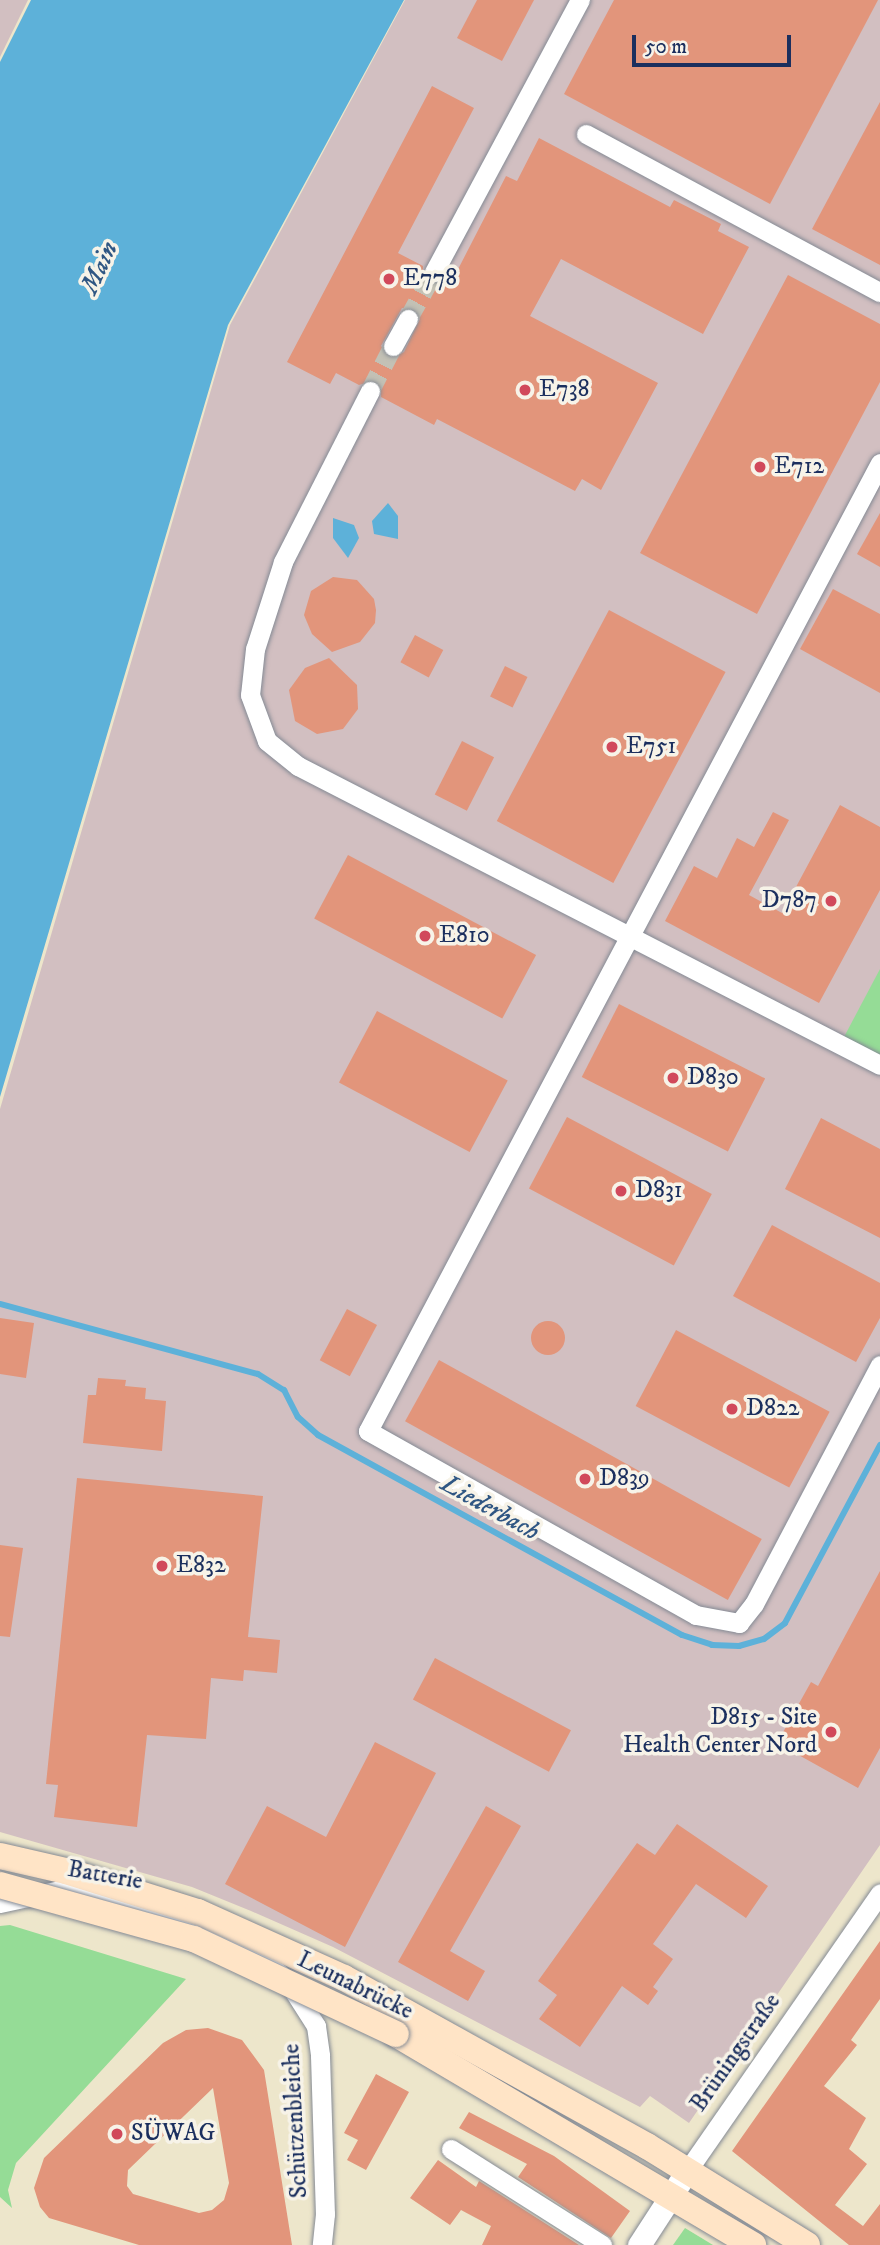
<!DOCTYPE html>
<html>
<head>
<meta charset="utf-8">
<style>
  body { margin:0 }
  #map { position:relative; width:880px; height:2245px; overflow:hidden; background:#ede6cb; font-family:"IM FELL DW Pica",serif }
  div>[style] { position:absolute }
  .industrial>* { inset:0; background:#d2bfc1 }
  .green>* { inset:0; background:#95dc96 }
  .water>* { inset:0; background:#5db1d9 }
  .stream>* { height:6px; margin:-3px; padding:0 3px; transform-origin:3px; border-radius:3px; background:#5db1d9 }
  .building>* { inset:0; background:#e2957b; transform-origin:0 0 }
  .round { border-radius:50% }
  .minor-tunnel>* { height:19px; margin-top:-9.5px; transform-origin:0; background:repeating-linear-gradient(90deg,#c3c1b5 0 19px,transparent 0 29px) }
  .roads { filter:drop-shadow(0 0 2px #848a94) drop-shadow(0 0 2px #848a94) }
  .minor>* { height:19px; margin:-9.5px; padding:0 9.5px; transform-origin:9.5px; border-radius:9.5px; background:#fff }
  .tertiary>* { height:23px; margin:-11.5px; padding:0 11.5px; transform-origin:11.5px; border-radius:11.5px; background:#fff }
  .secondary>* { height:26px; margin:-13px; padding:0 13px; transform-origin:13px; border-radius:13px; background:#ffe4c6 }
  .bridges { filter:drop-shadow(0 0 2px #848a94) drop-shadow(0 0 2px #848a94) }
  .secondary-bridge>* { height:26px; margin:-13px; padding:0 13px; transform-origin:13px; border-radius:13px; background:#ffe4c6 }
  .dots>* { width:19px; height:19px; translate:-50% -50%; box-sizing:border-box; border:4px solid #f7f3e8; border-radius:50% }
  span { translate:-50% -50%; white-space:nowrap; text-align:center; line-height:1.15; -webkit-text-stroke:7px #f7f3e8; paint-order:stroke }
  .poi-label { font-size:24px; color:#1b2f5e }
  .left { translate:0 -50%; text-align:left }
  .right { translate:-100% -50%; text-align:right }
  .street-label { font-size:24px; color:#1b2f5e }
  .water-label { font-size:26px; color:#2f5683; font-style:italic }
  .scale { position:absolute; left:632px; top:35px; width:159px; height:32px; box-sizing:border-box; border:4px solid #1b2f5e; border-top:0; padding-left:9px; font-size:21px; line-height:24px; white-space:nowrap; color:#1b2f5e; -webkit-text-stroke:5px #f7f3e8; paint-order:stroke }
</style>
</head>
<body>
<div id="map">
  <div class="industrial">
    <i style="clip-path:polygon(0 0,28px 0,0 57px)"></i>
    <i style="clip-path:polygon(405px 0,880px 0,880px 1845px,689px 2123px,650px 2096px,640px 2107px,333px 1947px,251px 1911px,192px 1887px,0 1832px,0 1109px,230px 325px)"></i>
  </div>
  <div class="green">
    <i style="clip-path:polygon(880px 969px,880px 1056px,844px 1037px)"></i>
    <i style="clip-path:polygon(10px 1925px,186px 1979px,16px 2163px,8px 2190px,12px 2208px,0 2197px,0 1926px)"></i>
    <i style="clip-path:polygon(685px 2228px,713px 2245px,673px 2245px)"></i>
  </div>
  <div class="water">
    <i style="clip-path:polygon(31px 0,404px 0,228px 325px,0 1097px,0 62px)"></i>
    <i style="clip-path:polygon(388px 503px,398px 516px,398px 539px,374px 534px,372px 521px)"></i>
    <i style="clip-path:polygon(333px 518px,354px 525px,359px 538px,348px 558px,333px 538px)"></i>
  </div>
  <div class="stream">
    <i style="left:0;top:1304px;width:267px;rotate:15.2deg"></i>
    <i style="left:258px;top:1374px;width:31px;rotate:32deg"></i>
    <i style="left:284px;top:1390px;width:30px;rotate:63deg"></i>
    <i style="left:298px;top:1417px;width:27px;rotate:42deg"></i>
    <i style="left:318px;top:1435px;width:415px;rotate:28.8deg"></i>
    <i style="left:682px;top:1635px;width:32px;rotate:18deg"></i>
    <i style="left:712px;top:1645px;width:27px;rotate:2deg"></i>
    <i style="left:739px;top:1646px;width:26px;rotate:-16deg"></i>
    <i style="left:764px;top:1639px;width:26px;rotate:-37deg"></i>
    <i style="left:785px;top:1623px;width:202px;rotate:-61.9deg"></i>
  </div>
  <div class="building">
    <i style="clip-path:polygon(477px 0,534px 0,502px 61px,457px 38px)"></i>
    <i style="clip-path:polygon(614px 0,878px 0,770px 204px,564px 94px)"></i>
    <i style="clip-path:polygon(evenodd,432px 86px,474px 108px,398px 253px,423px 266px,423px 278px,429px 283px,445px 278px,452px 281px,506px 176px,517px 181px,539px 138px,670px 207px,674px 200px,721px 224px,718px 231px,749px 247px,703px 334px,561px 259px,530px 316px,658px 383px,601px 490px,582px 479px,575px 491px,437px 419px,434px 425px,381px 397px,381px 385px,375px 380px,359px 385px,336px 373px,330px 384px,287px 362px,432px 86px,402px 308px,415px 309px,420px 319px,404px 352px,393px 358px,381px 346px,402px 308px)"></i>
    <i style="clip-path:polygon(880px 102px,880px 265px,812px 229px)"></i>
    <i style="clip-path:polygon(788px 275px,880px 324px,880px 382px,757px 614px,640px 553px)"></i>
    <i style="clip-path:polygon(880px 513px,880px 567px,857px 554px)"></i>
    <i style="clip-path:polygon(333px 577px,357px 580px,374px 599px,376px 610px,375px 623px,360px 642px,332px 652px,312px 634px,304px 615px,311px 591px)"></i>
    <i style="clip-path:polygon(833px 589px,880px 614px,880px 693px,800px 649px)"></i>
    <i style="left:609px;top:610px;width:132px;height:239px;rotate:28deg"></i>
    <i style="left:415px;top:635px;width:32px;height:31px;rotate:28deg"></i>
    <i style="clip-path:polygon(329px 658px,357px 685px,358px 709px,343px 729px,317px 734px,295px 721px,289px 690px,305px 668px)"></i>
    <i style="left:505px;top:666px;width:25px;height:34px;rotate:26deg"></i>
    <i style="left:462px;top:741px;width:36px;height:60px;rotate:27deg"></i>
    <i style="clip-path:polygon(840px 805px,880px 827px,880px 890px,819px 1003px,665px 921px,694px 866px,717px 878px,737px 838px,754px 847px,773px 812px,789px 820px,749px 895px,782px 913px)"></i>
    <i style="left:348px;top:855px;width:213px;height:72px;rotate:28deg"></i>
    <i style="left:619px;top:1004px;width:164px;height:82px;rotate:27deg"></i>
    <i style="left:377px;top:1011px;width:148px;height:81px;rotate:28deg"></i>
    <i style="left:567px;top:1117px;width:164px;height:81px;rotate:28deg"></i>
    <i style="clip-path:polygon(821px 1118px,880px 1149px,880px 1238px,785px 1189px)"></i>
    <i style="clip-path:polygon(772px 1225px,880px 1283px,880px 1318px,856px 1362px,733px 1296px)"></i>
    <i style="left:347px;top:1309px;width:34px;height:58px;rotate:28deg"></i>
    <i style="clip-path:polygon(0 1318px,34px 1323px,26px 1378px,0 1374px)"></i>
    <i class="round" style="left:531px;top:1321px;width:34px;height:34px"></i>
    <i style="left:676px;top:1330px;width:174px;height:86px;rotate:28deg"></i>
    <i style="left:439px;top:1360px;width:369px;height:70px;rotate:29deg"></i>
    <i style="clip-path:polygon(98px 1378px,126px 1380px,125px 1386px,146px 1388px,145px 1399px,166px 1401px,162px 1451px,83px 1443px,88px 1395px,96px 1395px)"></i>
    <i style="clip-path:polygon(77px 1478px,263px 1496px,248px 1637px,280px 1640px,277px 1673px,244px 1670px,243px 1681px,211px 1678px,206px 1739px,147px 1735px,137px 1827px,54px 1817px,58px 1785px,46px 1784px)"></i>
    <i style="clip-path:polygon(0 1545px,23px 1548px,10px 1637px,0 1636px)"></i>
    <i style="clip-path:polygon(880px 1571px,880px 1748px,858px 1788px,777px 1743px,811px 1682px,818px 1686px)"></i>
    <i style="left:435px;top:1658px;width:154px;height:47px;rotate:28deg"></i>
    <i style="clip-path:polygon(375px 1742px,436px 1773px,345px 1947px,225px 1884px,267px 1806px,326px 1837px)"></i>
    <i style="clip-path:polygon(486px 1806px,521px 1826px,450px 1951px,485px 1971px,468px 2001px,398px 1962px)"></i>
    <i style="clip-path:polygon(677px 1824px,768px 1886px,746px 1918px,696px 1884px,653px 1944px,673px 1959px,653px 1987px,658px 1991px,648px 2005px,622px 1986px,580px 2047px,539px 2019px,557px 1995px,538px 1981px,637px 1843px,655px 1855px)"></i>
    <i style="clip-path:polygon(880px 1941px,880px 1999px,851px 2040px,857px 2045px,824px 2086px,866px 2118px,849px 2149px,867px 2164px,835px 2205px,863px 2226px,880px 2204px,880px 2245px,849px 2245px,732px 2151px)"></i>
    <i style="clip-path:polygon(evenodd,208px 2028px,242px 2040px,264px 2070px,292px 2245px,139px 2245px,49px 2218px,40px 2207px,34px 2188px,44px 2158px,163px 2043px,186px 2030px,208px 2028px,213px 2088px,229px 2183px,224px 2200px,212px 2210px,199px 2213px,133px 2194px,127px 2186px,128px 2170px,213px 2088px)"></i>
    <i style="clip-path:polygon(376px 2074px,409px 2092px,366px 2170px,347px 2160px,358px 2140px,344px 2133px)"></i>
    <i style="clip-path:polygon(469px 2112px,554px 2156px,630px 2211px,611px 2238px,518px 2177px,527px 2164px,459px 2128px)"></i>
    <i style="clip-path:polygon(438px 2160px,476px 2187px,479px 2181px,579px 2245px,482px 2245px,491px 2226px,461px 2210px,450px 2225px,410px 2198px)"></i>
  </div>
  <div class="minor-tunnel">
    <i style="left:408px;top:319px;width:54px;rotate:-61deg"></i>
    <i style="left:370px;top:391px;width:51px;rotate:-62.9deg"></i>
  </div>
  <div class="roads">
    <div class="minor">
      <i style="left:586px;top:134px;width:334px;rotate:28.3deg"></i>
      <i style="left:434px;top:272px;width:309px;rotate:-61.8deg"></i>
      <i style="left:393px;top:346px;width:31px;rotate:-61deg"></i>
      <i style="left:370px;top:391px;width:192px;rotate:117deg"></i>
      <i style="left:283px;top:562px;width:91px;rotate:107.8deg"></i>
      <i style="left:255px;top:649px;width:46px;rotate:96.2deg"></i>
      <i style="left:250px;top:695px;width:49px;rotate:69.7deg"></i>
      <i style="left:267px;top:741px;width:40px;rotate:39deg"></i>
      <i style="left:298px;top:766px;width:654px;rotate:27.19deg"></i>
      <i style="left:880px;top:463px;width:1095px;rotate:117.88deg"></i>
      <i style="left:368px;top:1431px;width:376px;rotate:29.3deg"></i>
      <i style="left:696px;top:1615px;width:44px;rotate:10.5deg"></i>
      <i style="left:739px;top:1623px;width:24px;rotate:-52deg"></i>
      <i style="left:754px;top:1604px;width:270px;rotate:-62.2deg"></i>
      <i style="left:0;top:1903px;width:66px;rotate:-12.3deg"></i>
      <i style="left:64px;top:1889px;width:100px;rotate:13.3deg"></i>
      <i style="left:161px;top:1912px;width:90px;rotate:21.4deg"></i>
      <i style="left:245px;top:1945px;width:53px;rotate:39.7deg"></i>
      <i style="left:286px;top:1979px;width:56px;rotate:57.4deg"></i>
      <i style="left:316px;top:2026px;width:30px;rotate:82deg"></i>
      <i style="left:320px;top:2056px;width:158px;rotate:88.2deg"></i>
      <i style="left:325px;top:2214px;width:31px;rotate:96deg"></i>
      <i style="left:451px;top:2149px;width:179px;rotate:32.4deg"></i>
      <i style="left:687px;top:2171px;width:338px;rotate:-55.2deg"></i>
    </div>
    <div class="tertiary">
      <i style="left:639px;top:2245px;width:88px;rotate:-57deg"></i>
    </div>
    <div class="secondary">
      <i style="left:0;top:1856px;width:68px;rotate:12.8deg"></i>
      <i style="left:66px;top:1871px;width:138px;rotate:17.3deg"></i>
      <i style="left:198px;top:1912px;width:160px;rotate:24.3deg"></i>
      <i style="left:344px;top:1978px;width:346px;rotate:29deg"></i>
      <i style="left:647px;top:2146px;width:188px;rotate:31.7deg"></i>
      <i style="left:396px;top:2034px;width:415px;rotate:30.6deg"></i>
    </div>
  </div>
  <div class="bridges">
    <div class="secondary-bridge">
      <i style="left:0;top:1885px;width:201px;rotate:15.6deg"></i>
      <i style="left:194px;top:1939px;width:223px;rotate:25.2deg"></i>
    </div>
  </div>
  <div class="dots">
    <i style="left:389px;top:279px;background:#d1495b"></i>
    <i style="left:525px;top:390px;background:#d1495b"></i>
    <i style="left:760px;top:467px;background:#d1495b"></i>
    <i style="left:612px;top:747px;background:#d1495b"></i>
    <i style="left:831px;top:901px;background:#d1495b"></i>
    <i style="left:425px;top:936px;background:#d1495b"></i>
    <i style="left:673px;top:1078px;background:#d1495b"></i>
    <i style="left:621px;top:1191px;background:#d1495b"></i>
    <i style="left:732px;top:1409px;background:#d1495b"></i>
    <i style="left:585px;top:1479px;background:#d1495b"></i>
    <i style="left:162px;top:1566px;background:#d1495b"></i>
    <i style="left:831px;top:1732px;background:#d1495b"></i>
    <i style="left:117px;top:2134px;background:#d1495b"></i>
  </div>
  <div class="poi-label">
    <span class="left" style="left:403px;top:279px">E778</span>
    <span class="left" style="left:539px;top:390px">E738</span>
    <span class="left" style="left:774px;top:467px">E712</span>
    <span class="left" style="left:626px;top:747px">E751</span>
    <span class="right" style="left:817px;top:901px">D787</span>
    <span class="left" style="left:439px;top:936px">E810</span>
    <span class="left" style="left:687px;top:1078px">D830</span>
    <span class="left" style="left:635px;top:1191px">D831</span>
    <span class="left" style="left:746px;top:1409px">D822</span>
    <span class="left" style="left:599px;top:1479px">D839</span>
    <span class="left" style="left:176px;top:1566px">E832</span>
    <span class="right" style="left:817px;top:1732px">D815 - Site<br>Health Center Nord</span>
    <span class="left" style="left:131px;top:2134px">SÜWAG</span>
  </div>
  <div class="street-label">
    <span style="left:105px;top:1876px;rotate:10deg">Batterie</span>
    <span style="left:355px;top:1986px;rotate:26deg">Leunabrücke</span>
    <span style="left:736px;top:2053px;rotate:-55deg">Brüningstraße</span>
    <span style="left:296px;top:2121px;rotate:-93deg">Schützenbleiche</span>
  </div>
  <div class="water-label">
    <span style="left:100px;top:268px;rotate:-65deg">Main</span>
    <span style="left:490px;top:1508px;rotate:29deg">Liederbach</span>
  </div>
  <div class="scale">50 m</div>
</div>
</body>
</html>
